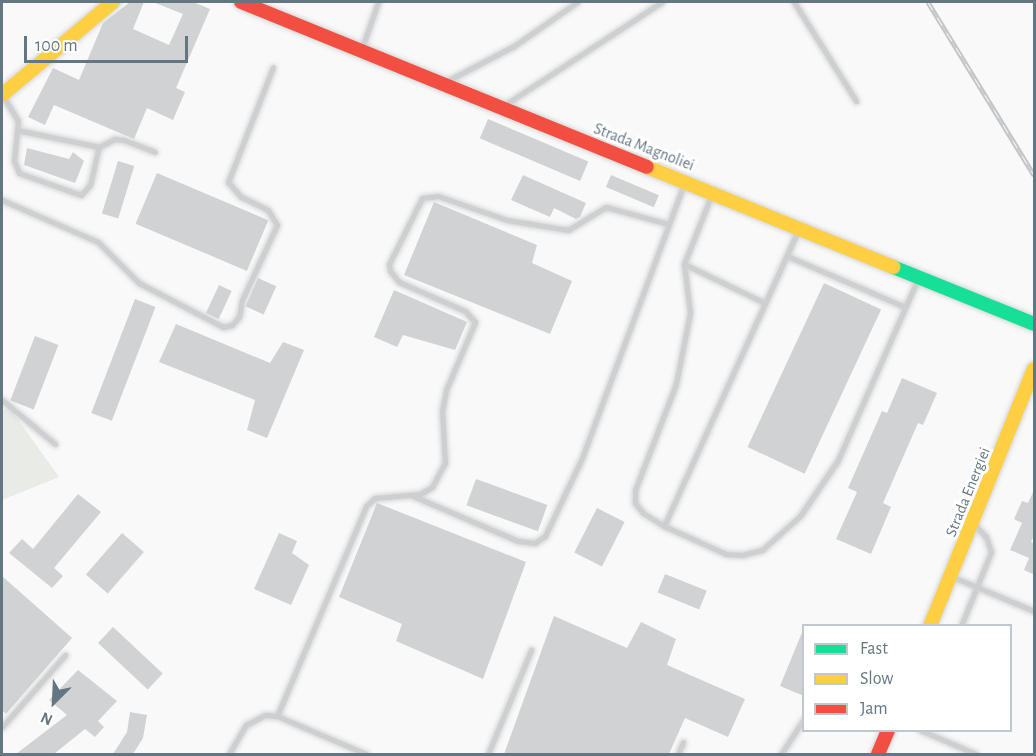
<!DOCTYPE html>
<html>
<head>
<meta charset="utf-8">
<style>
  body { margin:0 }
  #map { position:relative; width:1036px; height:756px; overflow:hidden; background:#f9f9f9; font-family:"Alegreya Sans",sans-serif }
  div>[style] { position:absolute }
  .green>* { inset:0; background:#e8ebe6 }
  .building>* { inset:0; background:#d0d2d3; transform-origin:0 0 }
  .roads { filter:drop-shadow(0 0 2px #d5d6d7) drop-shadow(0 0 2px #d5d6d7) }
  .lane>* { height:5px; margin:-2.5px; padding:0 2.5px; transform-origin:2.5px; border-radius:2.5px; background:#cecfd0 }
  .fast>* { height:14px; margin:-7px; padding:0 7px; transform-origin:7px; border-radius:7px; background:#16e098 }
  .slow>* { height:14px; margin:-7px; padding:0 7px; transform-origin:7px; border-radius:7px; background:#ffcf43 }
  .jam>* { height:14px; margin:-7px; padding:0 7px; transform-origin:7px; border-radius:7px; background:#f24e42 }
  .rail>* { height:5px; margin-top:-2.5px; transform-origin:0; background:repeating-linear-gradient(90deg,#fff 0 9px,#c3c5c6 0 18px); box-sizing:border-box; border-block:2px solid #c3c5c6 }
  span { translate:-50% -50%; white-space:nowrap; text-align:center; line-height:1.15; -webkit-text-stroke:6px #fff; paint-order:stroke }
  .street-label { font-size:16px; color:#657683 }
  .frame { position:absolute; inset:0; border:3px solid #657683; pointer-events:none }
  .legend { position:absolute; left:802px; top:624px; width:210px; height:108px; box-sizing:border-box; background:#fff; border:2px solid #c1c8cd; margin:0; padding:8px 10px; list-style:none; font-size:18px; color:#657683 }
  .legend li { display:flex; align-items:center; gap:12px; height:30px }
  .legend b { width:30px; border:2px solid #c1c8cd }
  .north { position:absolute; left:24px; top:672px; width:60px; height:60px; -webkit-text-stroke:4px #fff; paint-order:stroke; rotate:204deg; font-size:16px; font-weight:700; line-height:24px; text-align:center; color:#657683 }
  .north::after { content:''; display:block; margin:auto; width:21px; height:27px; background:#657683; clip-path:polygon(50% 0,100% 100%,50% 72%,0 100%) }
  .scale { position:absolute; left:24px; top:36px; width:164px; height:27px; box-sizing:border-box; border:3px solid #657683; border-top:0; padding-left:8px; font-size:18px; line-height:21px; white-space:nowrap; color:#657683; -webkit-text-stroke:4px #fff; paint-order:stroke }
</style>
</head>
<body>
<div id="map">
  <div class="green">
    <i style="clip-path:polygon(9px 407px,59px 477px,2px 500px,2px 411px)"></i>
  </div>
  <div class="building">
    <i style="clip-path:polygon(130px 2px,144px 2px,133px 29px,169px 45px,183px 14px,153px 2px,193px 2px,210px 9px,176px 88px,185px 92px,173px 120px,147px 108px,134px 139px,54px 105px,45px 125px,28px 117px,53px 68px,79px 80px,103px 23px)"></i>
    <i style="left:488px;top:119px;width:109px;height:21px;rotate:23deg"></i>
    <i style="clip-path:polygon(27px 148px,69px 159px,73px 152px,84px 161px,75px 183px,24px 165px)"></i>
    <i style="left:118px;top:161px;width:17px;height:55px;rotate:17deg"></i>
    <i style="left:157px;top:173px;width:121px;height:55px;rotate:23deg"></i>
    <i style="clip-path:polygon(523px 175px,586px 203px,580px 217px,576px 219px,554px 208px,550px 217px,511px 200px)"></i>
    <i style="left:611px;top:175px;width:52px;height:13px;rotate:23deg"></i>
    <i style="clip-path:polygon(434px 202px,537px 245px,532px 263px,572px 281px,550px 334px,404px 275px)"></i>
    <i style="left:258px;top:278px;width:20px;height:31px;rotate:24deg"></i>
    <i style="left:824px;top:283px;width:63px;height:181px;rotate:25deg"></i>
    <i style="left:219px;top:285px;width:14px;height:31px;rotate:25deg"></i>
    <i style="clip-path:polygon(394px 290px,467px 322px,455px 350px,403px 335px,397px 347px,374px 337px)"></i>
    <i style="left:135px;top:299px;width:22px;height:122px;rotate:21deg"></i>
    <i style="clip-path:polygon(176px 324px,270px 363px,283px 342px,304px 350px,267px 438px,247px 430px,255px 400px,159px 362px)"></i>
    <i style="left:35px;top:336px;width:25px;height:69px;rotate:21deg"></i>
    <i style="clip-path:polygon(902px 378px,937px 393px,923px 425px,918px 423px,883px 503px,891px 507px,871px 554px,836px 539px,857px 492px,848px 488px,882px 411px,887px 413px)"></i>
    <i style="left:476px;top:479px;width:76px;height:28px;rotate:20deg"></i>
    <i style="clip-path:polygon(1035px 488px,1035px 533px,1031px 542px,1035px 544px,1035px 575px,1024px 570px,1029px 558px,1010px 550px,1022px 523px,1014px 519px,1022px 501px,1028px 503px)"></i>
    <i style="clip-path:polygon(78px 494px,101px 512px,54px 568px,63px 576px,52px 588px,9px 553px,22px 539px,33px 549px)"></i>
    <i style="clip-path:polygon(377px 503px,526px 562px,483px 679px,396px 641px,402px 624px,339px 597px)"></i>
    <i style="left:597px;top:508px;width:31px;height:50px;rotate:27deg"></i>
    <i style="left:122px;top:533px;width:29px;height:55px;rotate:41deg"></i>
    <i style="clip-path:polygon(279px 533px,297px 541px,292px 553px,309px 565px,291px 605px,254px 589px)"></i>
    <i style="left:665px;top:574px;width:45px;height:20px;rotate:22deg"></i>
    <i style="clip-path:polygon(2px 576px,72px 638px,6px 714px,2px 710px)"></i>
    <i style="clip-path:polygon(554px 616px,627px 648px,641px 622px,676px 639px,667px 665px,745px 699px,728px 737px,685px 718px,669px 754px,504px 754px)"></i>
    <i style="left:113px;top:627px;width:68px;height:22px;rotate:43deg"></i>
    <i style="clip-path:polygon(803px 630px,804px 630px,804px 696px,780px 686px)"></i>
    <i style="clip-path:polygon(78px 670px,117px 701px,98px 721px,104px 727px,95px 737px,85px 729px,54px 754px,16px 754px,67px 715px,49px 700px)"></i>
    <i style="clip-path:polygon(130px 712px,147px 715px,143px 738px,133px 754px,113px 754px,127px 732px)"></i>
  </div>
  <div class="roads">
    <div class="lane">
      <i style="left:794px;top:2px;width:117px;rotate:57.9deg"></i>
      <i style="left:362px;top:48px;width:49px;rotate:-70.8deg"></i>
      <i style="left:447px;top:81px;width:76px;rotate:-27.6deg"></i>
      <i style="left:514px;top:46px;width:77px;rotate:-34.9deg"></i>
      <i style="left:3px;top:96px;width:29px;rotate:59deg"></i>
      <i style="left:18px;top:121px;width:40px;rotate:95.7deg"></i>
      <i style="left:14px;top:161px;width:13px;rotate:67deg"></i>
      <i style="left:19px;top:173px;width:66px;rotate:19.5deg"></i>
      <i style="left:81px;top:195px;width:13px;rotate:-48deg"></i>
      <i style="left:90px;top:185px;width:39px;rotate:-77deg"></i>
      <i style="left:503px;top:106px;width:190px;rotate:-33.2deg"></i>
      <i style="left:17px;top:130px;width:84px;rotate:11.7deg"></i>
      <i style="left:99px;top:147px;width:18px;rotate:-27deg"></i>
      <i style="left:115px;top:139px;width:9px;rotate:6deg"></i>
      <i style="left:124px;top:140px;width:33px;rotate:21deg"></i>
      <i style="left:711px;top:196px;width:73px;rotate:111.7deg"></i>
      <i style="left:684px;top:264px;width:49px;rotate:83deg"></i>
      <i style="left:690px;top:313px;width:72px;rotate:101.2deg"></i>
      <i style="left:676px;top:384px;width:114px;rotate:111.1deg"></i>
      <i style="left:635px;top:490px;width:13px;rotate:90deg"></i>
      <i style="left:635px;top:503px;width:13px;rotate:51deg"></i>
      <i style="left:643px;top:513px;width:25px;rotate:32deg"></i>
      <i style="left:664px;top:526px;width:68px;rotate:24.3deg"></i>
      <i style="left:726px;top:554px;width:16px;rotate:4deg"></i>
      <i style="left:742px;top:555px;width:21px;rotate:-14deg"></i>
      <i style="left:762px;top:550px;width:51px;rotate:-41.8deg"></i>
      <i style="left:800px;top:516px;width:68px;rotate:-55.8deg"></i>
      <i style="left:838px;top:460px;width:198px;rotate:-66.2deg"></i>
      <i style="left:2px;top:200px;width:105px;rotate:23.6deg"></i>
      <i style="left:98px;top:242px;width:58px;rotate:45deg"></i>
      <i style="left:139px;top:283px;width:95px;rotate:27.6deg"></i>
      <i style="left:223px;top:327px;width:9px;rotate:-13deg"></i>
      <i style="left:232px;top:325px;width:11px;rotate:-49deg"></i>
      <i style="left:239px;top:317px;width:17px;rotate:-80deg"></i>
      <i style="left:242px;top:300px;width:83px;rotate:-65deg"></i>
      <i style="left:277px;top:225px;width:17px;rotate:-121deg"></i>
      <i style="left:268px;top:210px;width:30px;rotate:-154deg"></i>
      <i style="left:241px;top:197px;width:20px;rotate:-131deg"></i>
      <i style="left:228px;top:182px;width:123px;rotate:-68.6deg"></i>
      <i style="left:787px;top:256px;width:129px;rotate:23.4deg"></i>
      <i style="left:684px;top:264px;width:88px;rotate:25.7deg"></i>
      <i style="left:2px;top:400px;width:69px;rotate:39.7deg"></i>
      <i style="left:413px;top:496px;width:114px;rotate:23.2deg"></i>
      <i style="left:518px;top:541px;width:17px;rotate:7deg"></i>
      <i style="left:535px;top:543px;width:12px;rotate:-35deg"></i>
      <i style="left:545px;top:536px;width:86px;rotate:-64.6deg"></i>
      <i style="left:582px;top:458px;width:293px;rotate:-69.6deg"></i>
      <i style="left:664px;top:526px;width:326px;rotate:-65.6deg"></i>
      <i style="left:953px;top:577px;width:88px;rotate:22.8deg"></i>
      <i style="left:961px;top:626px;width:80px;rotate:-67.9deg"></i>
      <i style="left:991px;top:552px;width:16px;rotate:-108deg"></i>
      <i style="left:986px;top:537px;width:16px;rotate:-133deg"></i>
      <i style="left:277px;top:716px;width:228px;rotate:-67deg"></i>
      <i style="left:366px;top:506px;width:12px;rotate:-42deg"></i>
      <i style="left:375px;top:498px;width:45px;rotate:-5.1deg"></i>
      <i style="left:420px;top:494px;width:14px;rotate:-30deg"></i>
      <i style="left:432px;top:487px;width:27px;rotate:-62deg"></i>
      <i style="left:445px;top:463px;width:52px;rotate:-93.3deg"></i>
      <i style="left:442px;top:411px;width:21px;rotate:-79deg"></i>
      <i style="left:446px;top:390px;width:74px;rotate:-66.9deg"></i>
      <i style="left:475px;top:322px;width:15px;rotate:-132deg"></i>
      <i style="left:465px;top:311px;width:72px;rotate:-156.3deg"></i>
      <i style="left:399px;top:282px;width:14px;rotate:-129deg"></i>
      <i style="left:390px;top:271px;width:7px;rotate:-98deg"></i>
      <i style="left:389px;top:264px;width:74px;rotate:-63.4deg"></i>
      <i style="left:422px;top:198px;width:16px;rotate:-7deg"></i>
      <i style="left:438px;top:196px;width:73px;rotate:19.2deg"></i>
      <i style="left:507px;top:220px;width:62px;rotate:9.3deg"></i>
      <i style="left:568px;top:230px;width:44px;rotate:-31.2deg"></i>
      <i style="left:606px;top:207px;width:64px;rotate:15.3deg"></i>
      <i style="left:2px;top:727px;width:96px;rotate:-48.8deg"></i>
      <i style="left:920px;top:730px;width:61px;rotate:23.2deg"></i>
      <i style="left:229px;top:754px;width:34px;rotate:-60deg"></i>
      <i style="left:246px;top:725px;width:21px;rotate:-28deg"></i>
      <i style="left:265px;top:715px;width:12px;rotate:5deg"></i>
      <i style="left:277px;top:716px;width:97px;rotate:23.1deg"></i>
      <i style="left:488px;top:754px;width:113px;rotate:-67.5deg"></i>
      <i style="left:678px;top:754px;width:13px;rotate:-67deg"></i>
      <i style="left:781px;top:754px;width:42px;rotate:-56.7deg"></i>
    </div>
    <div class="fast">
      <i style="left:893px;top:267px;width:152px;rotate:22deg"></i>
    </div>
    <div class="slow">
      <i style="left:2px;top:95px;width:145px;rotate:-40deg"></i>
      <i style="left:647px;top:167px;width:266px;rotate:22.1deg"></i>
      <i style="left:930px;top:626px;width:277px;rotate:-68deg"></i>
    </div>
    <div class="jam">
      <i style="left:241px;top:2px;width:438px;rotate:22.1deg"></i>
      <i style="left:878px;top:754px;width:26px;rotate:-67deg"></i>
    </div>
  </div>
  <div class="rail">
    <i style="left:928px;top:2px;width:203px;rotate:58.5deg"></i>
  </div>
  <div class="street-label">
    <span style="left:644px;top:147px;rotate:21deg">Strada Magnoliei</span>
    <span style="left:968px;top:492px;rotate:-68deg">Strada Energiei</span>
  </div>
  <div class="frame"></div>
  <ul class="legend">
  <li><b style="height:8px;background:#16e098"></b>Fast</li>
  <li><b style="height:8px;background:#ffcf43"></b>Slow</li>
  <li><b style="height:8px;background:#f24e42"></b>Jam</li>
  </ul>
  <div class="north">N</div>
  <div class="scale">100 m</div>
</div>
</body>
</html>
